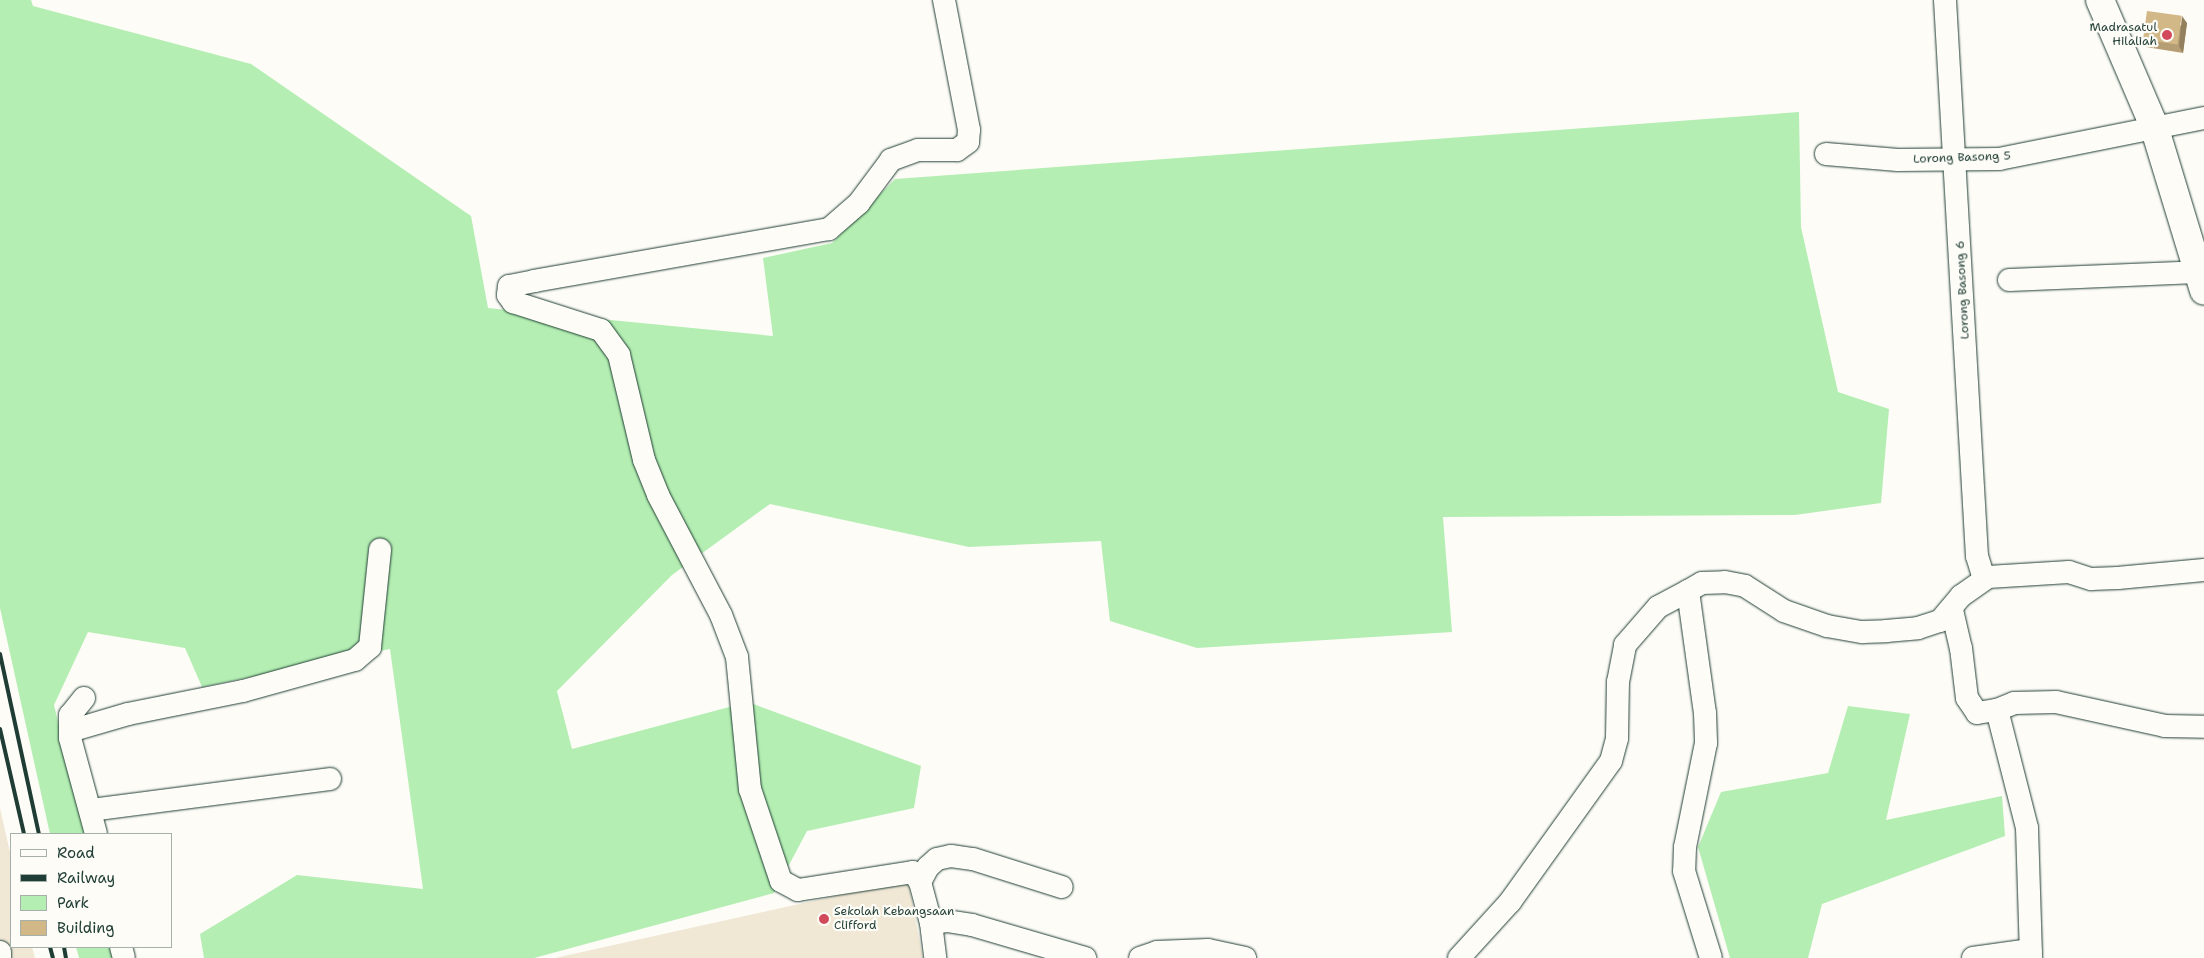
<!DOCTYPE html>
<html>
<head>
<meta charset="utf-8">
<style>
  body { margin:0 }
  #map { position:relative; width:2204px; height:958px; overflow:hidden; background:#fdfcf7; font-family:"Shantell Sans",sans-serif }
  div>[style] { position:absolute }
  .built>* { inset:0; background:#f0e7d5 }
  .green>* { inset:0; background:#b4eeb2 }
  .roads { filter:drop-shadow(0 0 1px #1f3d34) drop-shadow(0 0 1px #1f3d34) }
  .minor>* { height:22px; margin:-11px; padding:0 11px; transform-origin:11px; border-radius:11px; background:#fdfcf7 }
  .highway>* { height:28px; margin:-14px; padding:0 14px; transform-origin:14px; border-radius:14px; background:#fdfcf7 }
  .rail>* { height:4px; margin:-2px; padding:0 2px; transform-origin:2px; border-radius:2px; background:#1f3d34 }
  .wall>* { inset:0; background:#b59d74 }
  .shaded-wall>* { inset:0; background:#93805e }
  .building>* { inset:0; background:#d2b787; transform-origin:0 0 }
  .dots>* { width:14px; height:14px; translate:-50% -50%; box-sizing:border-box; border:2px solid #fdfcf7; border-radius:50% }
  span { translate:-50% -50%; white-space:nowrap; text-align:center; line-height:1.15; -webkit-text-stroke:4.5px #fdfcf7; paint-order:stroke }
  .poi-label { font-size:12px; color:#1f3d34 }
  .right { translate:-100% -50%; text-align:right }
  .left { translate:0 -50%; text-align:left }
  .street-label { font-size:12px; color:#1f3d34 }
  .legend { position:absolute; left:10px; top:833px; width:162px; height:115px; box-sizing:border-box; background:#fdfcf7; border:1px solid #a4b0a9; margin:0; padding:6px 9px; list-style:none; font-size:15px; color:#1f3d34 }
  .legend li { display:flex; align-items:center; gap:10px; height:25px }
  .legend b { width:25px; border:1px solid #a4b0a9 }
</style>
</head>
<body>
<div id="map">
  <div class="built">
    <i style="clip-path:polygon(0 808px,11px 857px,11px 947px,32px 947px,35px 958px,0 958px)"></i>
    <i style="clip-path:polygon(908px 880px,923px 958px,555px 958px)"></i>
  </div>
  <div class="green">
    <i style="clip-path:polygon(0 0,31px 0,33px 6px,251px 64px,471px 216px,488px 308px,773px 336px,763px 258px,832px 243px,895px 179px,1799px 112px,1801px 227px,1838px 392px,1889px 409px,1881px 503px,1795px 515px,1443px 517px,1452px 632px,1197px 648px,1110px 621px,1101px 541px,969px 547px,770px 504px,672px 575px,557px 691px,572px 749px,748px 702px,921px 766px,914px 808px,807px 831px,774px 893px,534px 958px,204px 958px,200px 934px,297px 875px,423px 889px,390px 649px,202px 687px,185px 648px,88px 632px,54px 705px,85px 834px,50px 834px,0 608px)"></i>
    <i style="clip-path:polygon(1848px 706px,1910px 714px,1886px 820px,2002px 796px,2005px 836px,1822px 904px,1808px 958px,1730px 958px,1698px 847px,1721px 792px,1828px 773px)"></i>
    <i style="clip-path:polygon(76px 947px,113px 947px,116px 958px,79px 958px)"></i>
  </div>
  <div class="roads">
    <div class="minor">
      <i style="left:944px;top:0;width:132px;rotate:79.1deg"></i>
      <i style="left:969px;top:130px;width:12px;rotate:95deg"></i>
      <i style="left:968px;top:142px;width:14px;rotate:144deg"></i>
      <i style="left:957px;top:150px;width:39px;rotate:180deg"></i>
      <i style="left:918px;top:150px;width:29px;rotate:160deg"></i>
      <i style="left:891px;top:160px;width:54px;rotate:126.7deg"></i>
      <i style="left:859px;top:203px;width:40px;rotate:139deg"></i>
      <i style="left:829px;top:229px;width:299px;rotate:170deg"></i>
      <i style="left:535px;top:281px;width:26px;rotate:169deg"></i>
      <i style="left:509px;top:286px;width:9px;rotate:96deg"></i>
      <i style="left:508px;top:295px;width:9px;rotate:54deg"></i>
      <i style="left:513px;top:302px;width:92px;rotate:17.7deg"></i>
      <i style="left:601px;top:330px;width:31px;rotate:54deg"></i>
      <i style="left:619px;top:355px;width:108px;rotate:76.6deg"></i>
      <i style="left:644px;top:460px;width:38px;rotate:68deg"></i>
      <i style="left:658px;top:495px;width:136px;rotate:62.3deg"></i>
      <i style="left:721px;top:615px;width:45px;rotate:69.1deg"></i>
      <i style="left:737px;top:657px;width:133px;rotate:84.4deg"></i>
      <i style="left:750px;top:789px;width:97px;rotate:71.4deg"></i>
      <i style="left:781px;top:881px;width:19px;rotate:28deg"></i>
      <i style="left:798px;top:890px;width:116px;rotate:-8.9deg"></i>
      <i style="left:913px;top:872px;width:12px;rotate:55deg"></i>
      <i style="left:920px;top:882px;width:42px;rotate:75deg"></i>
      <i style="left:931px;top:923px;width:16px;rotate:-7deg"></i>
      <i style="left:947px;top:921px;width:25px;rotate:9deg"></i>
      <i style="left:972px;top:925px;width:118px;rotate:16.3deg"></i>
      <i style="left:1945px;top:0;width:557px;rotate:86.71deg"></i>
      <i style="left:1977px;top:556px;width:24px;rotate:73deg"></i>
      <i style="left:1826px;top:154px;width:72px;rotate:4.8deg"></i>
      <i style="left:1898px;top:160px;width:101px;rotate:-0.6deg"></i>
      <i style="left:1999px;top:159px;width:209px;rotate:-11.3deg"></i>
      <i style="left:2009px;top:280px;width:189px;rotate:-2.4deg"></i>
      <i style="left:1688px;top:591px;width:123px;rotate:82.1deg"></i>
      <i style="left:1705px;top:713px;width:30px;rotate:88deg"></i>
      <i style="left:1706px;top:743px;width:106px;rotate:101.4deg"></i>
      <i style="left:1685px;top:847px;width:24px;rotate:92deg"></i>
      <i style="left:1684px;top:871px;width:91px;rotate:72.8deg"></i>
      <i style="left:1952px;top:610px;width:39px;rotate:77deg"></i>
      <i style="left:1961px;top:648px;width:50px;rotate:83.2deg"></i>
      <i style="left:1967px;top:698px;width:18px;rotate:56deg"></i>
      <i style="left:1977px;top:713px;width:20px;rotate:-9deg"></i>
      <i style="left:1997px;top:710px;width:18px;rotate:-22deg"></i>
      <i style="left:2014px;top:703px;width:42px;rotate:-1.4deg"></i>
      <i style="left:2056px;top:702px;width:112px;rotate:12.4deg"></i>
      <i style="left:2165px;top:726px;width:39px;rotate:1deg"></i>
      <i style="left:84px;top:698px;width:22px;rotate:129deg"></i>
      <i style="left:70px;top:715px;width:23px;rotate:90deg"></i>
      <i style="left:70px;top:738px;width:99px;rotate:74.8deg"></i>
      <i style="left:1997px;top:710px;width:122px;rotate:75.7deg"></i>
      <i style="left:2027px;top:828px;width:130px;rotate:88.2deg"></i>
      <i style="left:70px;top:731px;width:60px;rotate:-16.3deg"></i>
      <i style="left:128px;top:714px;width:117px;rotate:-11.3deg"></i>
      <i style="left:243px;top:691px;width:116px;rotate:-15.5deg"></i>
      <i style="left:355px;top:660px;width:20px;rotate:-41deg"></i>
      <i style="left:370px;top:647px;width:98px;rotate:-84.1deg"></i>
      <i style="left:91px;top:810px;width:241px;rotate:-7.4deg"></i>
      <i style="left:920px;top:882px;width:17px;rotate:-62deg"></i>
      <i style="left:928px;top:867px;width:12px;rotate:-42deg"></i>
      <i style="left:937px;top:859px;width:14px;rotate:-12deg"></i>
      <i style="left:951px;top:856px;width:22px;rotate:8deg"></i>
      <i style="left:973px;top:859px;width:93px;rotate:17.5deg"></i>
      <i style="left:931px;top:923px;width:35px;rotate:83deg"></i>
      <i style="left:121px;top:947px;width:11px;rotate:75deg"></i>
      <i style="left:0;top:952px;width:6px;rotate:90deg"></i>
      <i style="left:1140px;top:958px;width:18px;rotate:-19deg"></i>
      <i style="left:1157px;top:952px;width:51px;rotate:-2.2deg"></i>
      <i style="left:1208px;top:950px;width:38px;rotate:12deg"></i>
      <i style="left:1459px;top:958px;width:76px;rotate:-47.7deg"></i>
      <i style="left:1510px;top:902px;width:173px;rotate:-54.4deg"></i>
      <i style="left:1611px;top:761px;width:24px;rotate:-75deg"></i>
      <i style="left:1617px;top:738px;width:56px;rotate:-89deg"></i>
      <i style="left:1618px;top:682px;width:38px;rotate:-79deg"></i>
      <i style="left:1625px;top:645px;width:50px;rotate:-49deg"></i>
      <i style="left:1658px;top:607px;width:34px;rotate:-28deg"></i>
      <i style="left:1688px;top:591px;width:16px;rotate:-30deg"></i>
      <i style="left:1702px;top:583px;width:23px;rotate:-2deg"></i>
      <i style="left:1725px;top:582px;width:20px;rotate:11deg"></i>
      <i style="left:1745px;top:586px;width:46px;rotate:32.7deg"></i>
      <i style="left:1784px;top:611px;width:46px;rotate:19.2deg"></i>
      <i style="left:1827px;top:626px;width:36px;rotate:10deg"></i>
      <i style="left:1862px;top:632px;width:24px;rotate:-2deg"></i>
      <i style="left:1886px;top:631px;width:32px;rotate:-5deg"></i>
      <i style="left:1918px;top:628px;width:23px;rotate:-18deg"></i>
      <i style="left:1940px;top:621px;width:33px;rotate:-50deg"></i>
      <i style="left:1961px;top:596px;width:33px;rotate:-35deg"></i>
      <i style="left:1988px;top:577px;width:81px;rotate:-3.5deg"></i>
      <i style="left:2069px;top:572px;width:23px;rotate:18deg"></i>
      <i style="left:2091px;top:579px;width:27px;rotate:-2deg"></i>
      <i style="left:2118px;top:578px;width:86px;rotate:-5.3deg"></i>
      <i style="left:1973px;top:958px;width:58px;rotate:-8deg"></i>
    </div>
    <div class="highway">
      <i style="left:2100px;top:0;width:137px;rotate:66.8deg"></i>
      <i style="left:2154px;top:126px;width:172px;rotate:73.1deg"></i>
    </div>
  </div>
  <div class="rail">
    <i style="left:0;top:654px;width:184px;rotate:77.8deg"></i>
    <i style="left:0;top:729px;width:108px;rotate:77.1deg"></i>
    <i style="left:50px;top:947px;width:11px;rotate:75deg"></i>
    <i style="left:64px;top:947px;width:11px;rotate:80deg"></i>
  </div>
  <div class="wall">
    <i style="clip-path:polygon(2187px 23px,2183px 53px,2146px 47px,2142px 40px)"></i>
  </div>
  <div class="shaded-wall">
    <i style="clip-path:polygon(2182px 16px,2187px 23px,2183px 53px,2179px 46px)"></i>
  </div>
  <div class="building">
    <i style="left:2147px;top:11px;width:35px;height:29px;rotate:8deg"></i>
  </div>
  <div class="dots">
    <i style="left:2167px;top:35px;background:#d1495b"></i>
    <i style="left:824px;top:919px;background:#d1495b"></i>
  </div>
  <div class="poi-label">
    <span class="right" style="left:2157px;top:35px">Madrasatul<br>Hilaliah</span>
    <span class="left" style="left:834px;top:919px">Sekolah Kebangsaan<br>Clifford</span>
  </div>
  <div class="street-label">
    <span style="left:1962px;top:158px;rotate:-2deg">Lorong Basong 5</span>
    <span style="left:1963px;top:290px;rotate:-93deg">Lorong Basong 6</span>
  </div>
  <ul class="legend">
  <li><b style="height:6px;background:#fdfcf7"></b>Road</li>
  <li><b style="height:6px;background:#1f3d34"></b>Railway</li>
  <li><b style="height:14px;background:#b4eeb2"></b>Park</li>
  <li><b style="height:14px;background:#d2b787"></b>Building</li>
  </ul>
</div>
</body>
</html>
